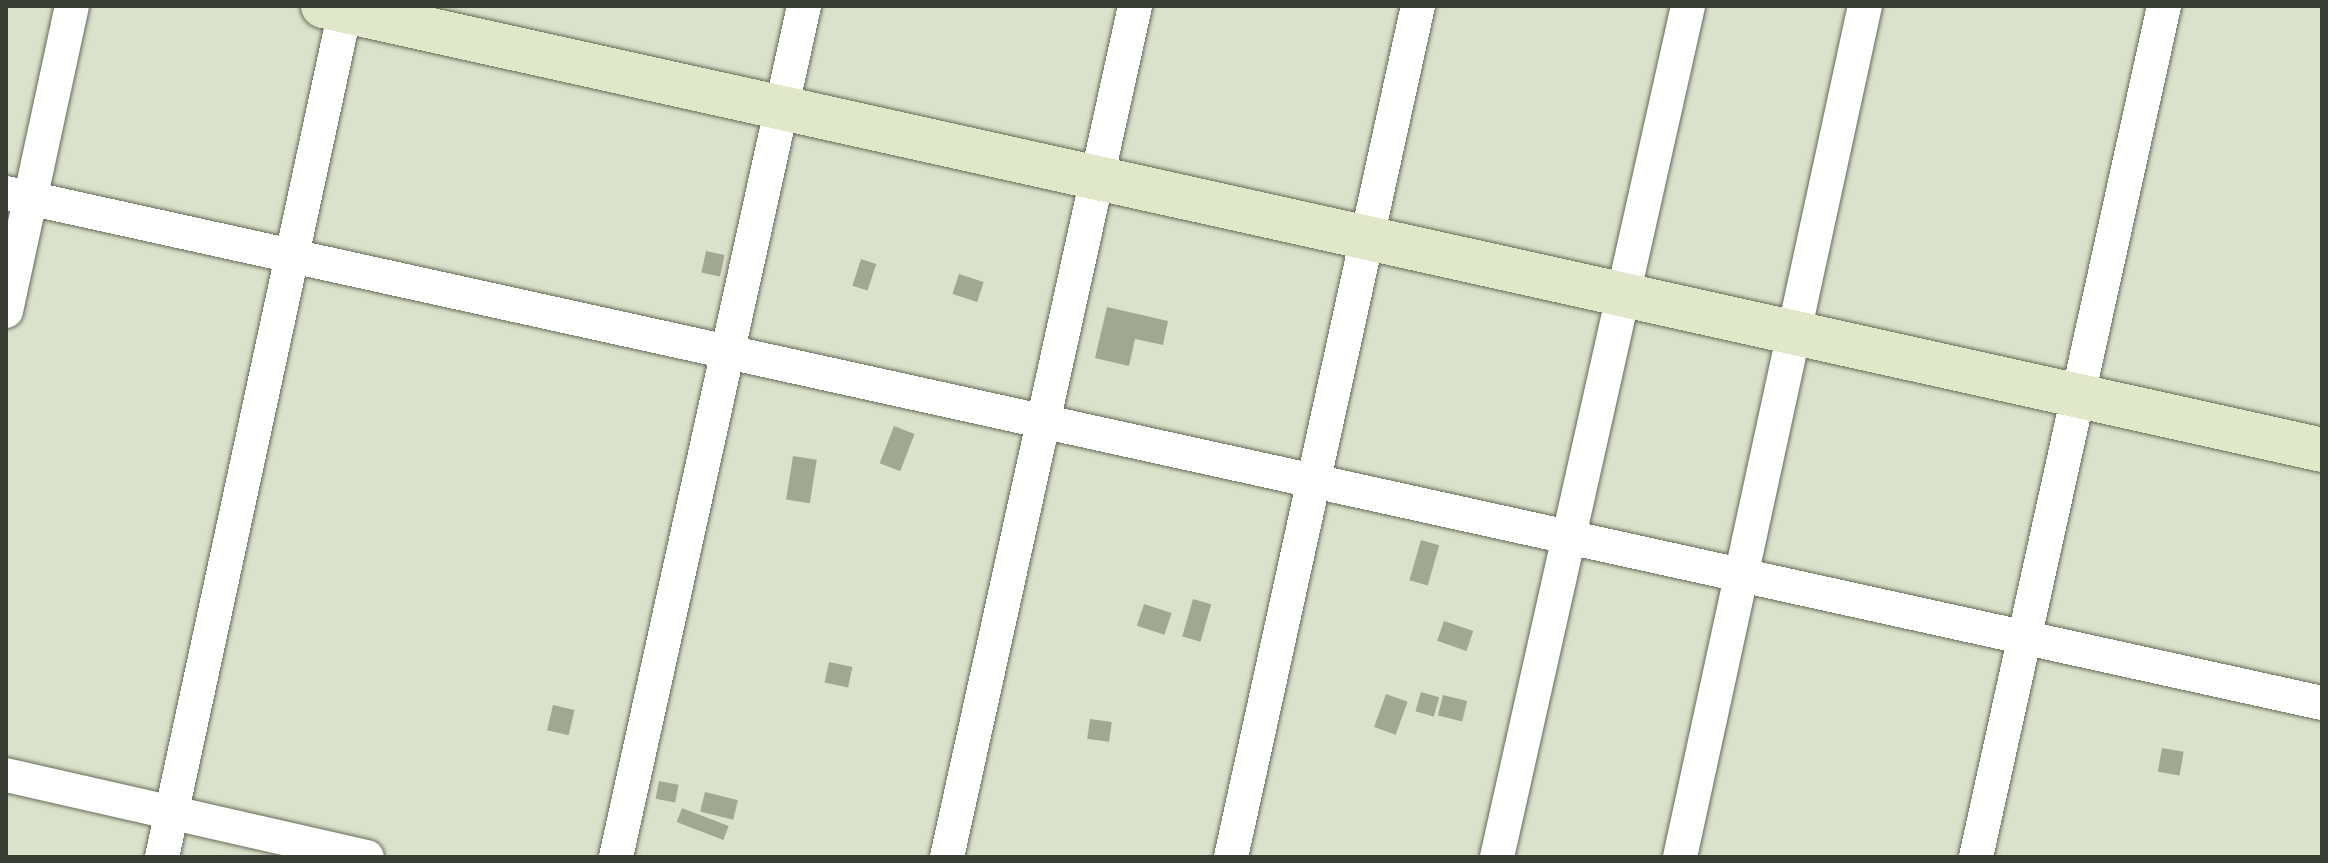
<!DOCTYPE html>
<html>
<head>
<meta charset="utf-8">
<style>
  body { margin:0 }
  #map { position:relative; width:2328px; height:863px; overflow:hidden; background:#dbe2cb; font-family:Arial,sans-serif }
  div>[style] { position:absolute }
  .building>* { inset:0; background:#a1a792; transform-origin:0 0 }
  .roads { filter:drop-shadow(0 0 2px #656b57) drop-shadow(0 0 2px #656b57) }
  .street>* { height:34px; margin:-17px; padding:0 17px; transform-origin:17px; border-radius:17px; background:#fff }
  .secondary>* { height:44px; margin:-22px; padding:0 22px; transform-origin:22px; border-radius:22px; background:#e1e8c9 }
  span { translate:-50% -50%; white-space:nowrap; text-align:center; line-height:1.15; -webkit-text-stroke:6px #e9efd8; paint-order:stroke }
  .frame { position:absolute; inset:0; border:8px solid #393c33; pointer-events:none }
</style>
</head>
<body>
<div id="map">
  <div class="building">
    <i style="left:706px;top:251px;width:19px;height:22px;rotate:12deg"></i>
    <i style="left:861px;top:259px;width:16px;height:28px;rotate:18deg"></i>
    <i style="left:959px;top:274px;width:26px;height:21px;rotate:18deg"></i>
    <i style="clip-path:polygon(1107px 307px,1168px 321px,1163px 345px,1135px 339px,1129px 366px,1095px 358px)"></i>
    <i style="left:894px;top:426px;width:22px;height:40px;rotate:21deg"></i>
    <i style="left:793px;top:456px;width:24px;height:44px;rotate:9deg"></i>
    <i style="left:1421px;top:540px;width:19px;height:42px;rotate:16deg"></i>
    <i style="left:1193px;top:599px;width:19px;height:39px;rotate:16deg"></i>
    <i style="left:1144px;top:604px;width:29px;height:23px;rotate:18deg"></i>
    <i style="left:1444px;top:621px;width:31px;height:21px;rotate:19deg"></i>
    <i style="left:829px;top:662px;width:24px;height:21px;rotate:12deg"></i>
    <i style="left:1421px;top:692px;width:19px;height:20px;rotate:16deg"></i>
    <i style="left:1386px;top:694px;width:23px;height:35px;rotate:20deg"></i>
    <i style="left:1443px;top:695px;width:25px;height:21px;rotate:14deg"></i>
    <i style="left:553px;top:705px;width:22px;height:26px;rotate:13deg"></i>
    <i style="left:1090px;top:719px;width:22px;height:20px;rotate:8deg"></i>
    <i style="left:2162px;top:748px;width:22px;height:24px;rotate:10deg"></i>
    <i style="left:659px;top:781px;width:20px;height:18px;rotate:11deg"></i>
    <i style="left:705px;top:792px;width:34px;height:20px;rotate:14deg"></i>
    <i style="left:682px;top:808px;width:50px;height:15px;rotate:21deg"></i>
  </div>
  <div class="roads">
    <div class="street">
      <i style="left:6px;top:193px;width:2371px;rotate:12.42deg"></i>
      <i style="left:6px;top:311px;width:312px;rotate:-77.8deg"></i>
      <i style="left:6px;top:775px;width:370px;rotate:12.8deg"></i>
      <i style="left:162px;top:857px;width:871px;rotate:-77.8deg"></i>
      <i style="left:616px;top:857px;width:872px;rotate:-77.54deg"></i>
      <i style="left:947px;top:857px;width:872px;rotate:-77.54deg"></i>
      <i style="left:1231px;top:857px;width:871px;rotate:-77.61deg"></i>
      <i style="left:1497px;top:857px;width:872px;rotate:-77.35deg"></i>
      <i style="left:1680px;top:857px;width:871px;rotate:-77.74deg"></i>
      <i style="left:1976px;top:857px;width:872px;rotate:-77.54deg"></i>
    </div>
    <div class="secondary">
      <i style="left:323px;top:6px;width:2048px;rotate:12.52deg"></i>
    </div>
  </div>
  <div class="frame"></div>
</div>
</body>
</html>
